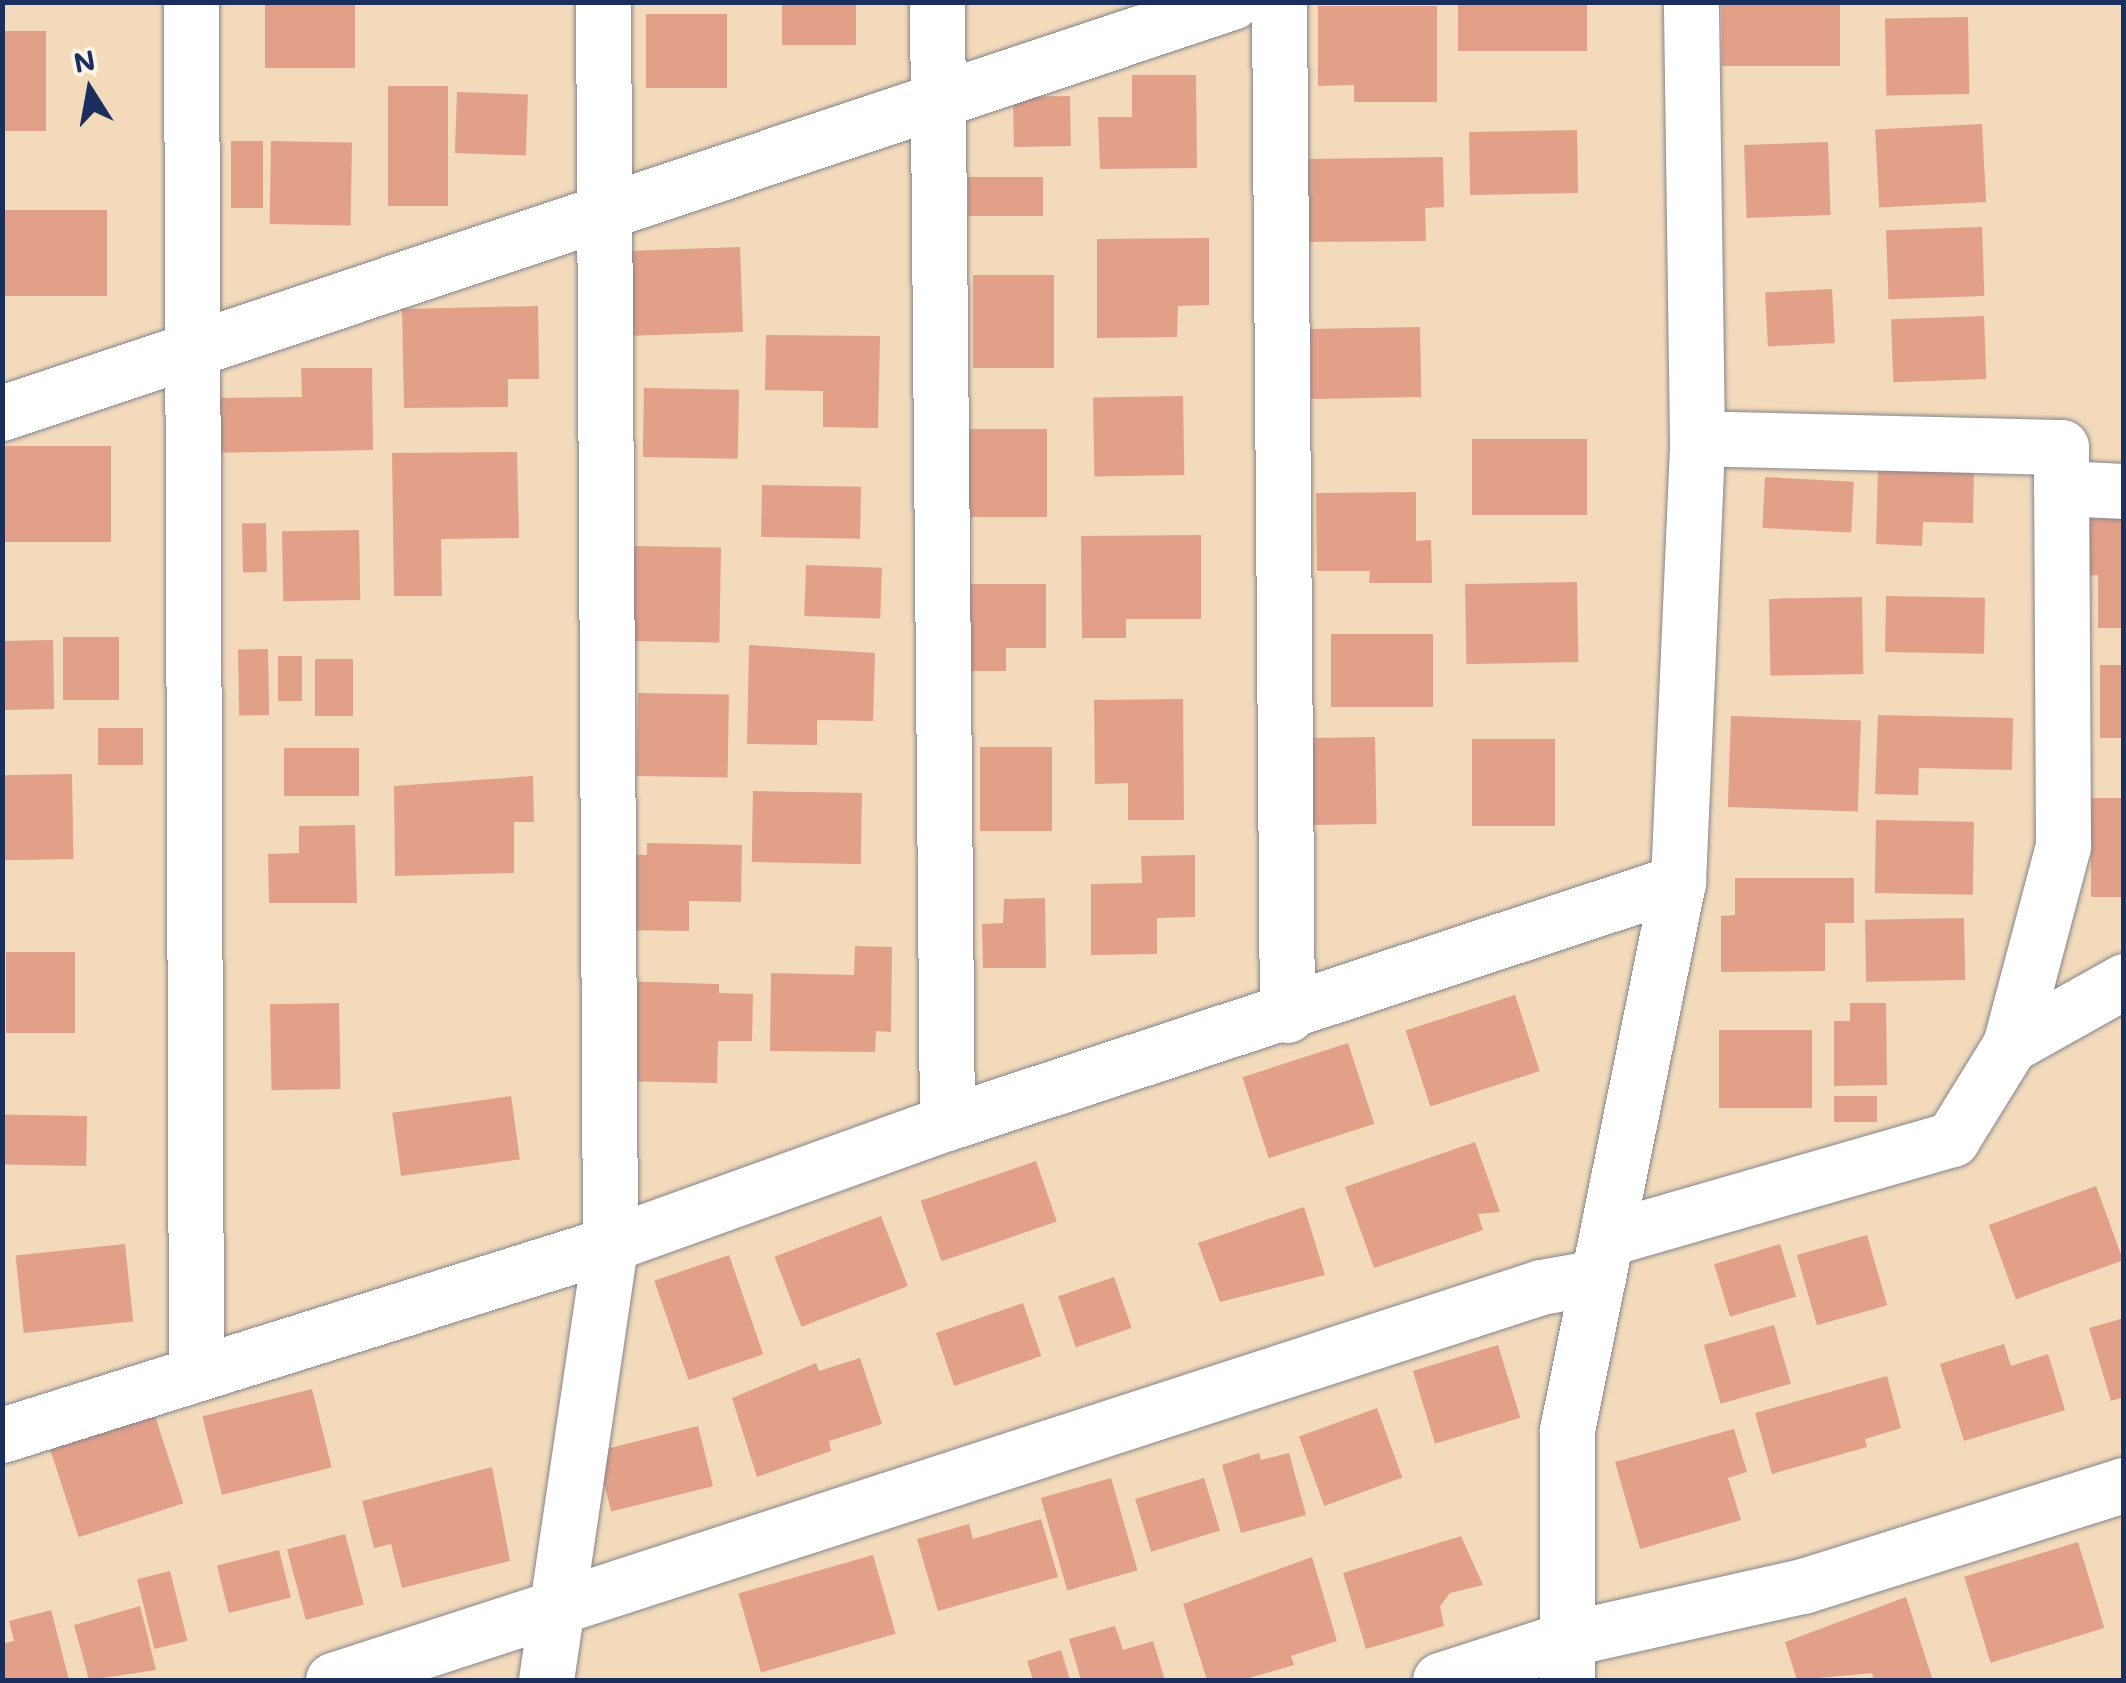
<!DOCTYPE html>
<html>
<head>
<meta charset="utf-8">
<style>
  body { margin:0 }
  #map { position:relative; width:2126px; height:1683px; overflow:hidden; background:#f2daba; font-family:Mali,sans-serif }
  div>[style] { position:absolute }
  .building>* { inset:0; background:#e2a089; transform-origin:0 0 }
  .roads { filter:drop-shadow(0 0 2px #86848c) drop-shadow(0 0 2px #86848c) }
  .minor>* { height:55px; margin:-27.5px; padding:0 27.5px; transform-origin:27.5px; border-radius:27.5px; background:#fff }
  span { translate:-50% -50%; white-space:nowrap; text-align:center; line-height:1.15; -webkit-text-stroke:8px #fcf5e5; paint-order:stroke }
  .frame { position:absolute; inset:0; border:5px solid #1b2f5e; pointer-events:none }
  .north { position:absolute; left:40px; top:40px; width:100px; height:100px; -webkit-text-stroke:8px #fcf5e5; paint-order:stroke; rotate:349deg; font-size:28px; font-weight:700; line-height:40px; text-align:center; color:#1b2f5e }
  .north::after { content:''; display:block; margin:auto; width:35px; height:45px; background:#1b2f5e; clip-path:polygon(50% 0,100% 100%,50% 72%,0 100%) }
</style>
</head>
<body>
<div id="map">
  <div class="building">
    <i style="left:265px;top:2px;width:90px;height:66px"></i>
    <i style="left:782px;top:2px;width:74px;height:43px"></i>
    <i style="left:1458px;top:2px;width:129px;height:49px"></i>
    <i style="left:1722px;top:2px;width:118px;height:64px"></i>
    <i style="clip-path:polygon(1318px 6px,1437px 6px,1437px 102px,1354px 102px,1354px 85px,1318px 86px)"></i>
    <i style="left:646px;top:14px;width:81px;height:74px"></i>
    <i style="left:1968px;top:17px;width:77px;height:83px;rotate:89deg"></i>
    <i style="left:2px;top:31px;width:44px;height:100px"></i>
    <i style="clip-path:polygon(1132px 75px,1196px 75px,1197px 168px,1100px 169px,1098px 117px,1132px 117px)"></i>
    <i style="left:388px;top:86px;width:60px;height:120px"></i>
    <i style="left:457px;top:92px;width:71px;height:61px;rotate:2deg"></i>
    <i style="left:1070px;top:96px;width:50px;height:57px;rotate:89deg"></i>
    <i style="left:1982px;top:124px;width:78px;height:107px;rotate:87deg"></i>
    <i style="left:1577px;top:130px;width:63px;height:108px;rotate:89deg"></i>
    <i style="left:231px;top:141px;width:32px;height:67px"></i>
    <i style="left:271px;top:141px;width:81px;height:83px;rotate:1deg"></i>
    <i style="left:1828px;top:142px;width:73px;height:84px;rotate:88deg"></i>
    <i style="clip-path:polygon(1443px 157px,1444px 207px,1425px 208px,1426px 241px,1309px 242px,1308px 159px)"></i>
    <i style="left:1043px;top:177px;width:39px;height:75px;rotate:90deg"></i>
    <i style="left:2px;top:210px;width:105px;height:86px"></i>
    <i style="left:1982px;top:227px;width:69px;height:96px;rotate:88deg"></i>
    <i style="clip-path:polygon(1209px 238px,1209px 305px,1178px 306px,1177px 337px,1097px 338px,1097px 239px)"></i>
    <i style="left:740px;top:247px;width:85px;height:126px;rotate:88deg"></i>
    <i style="left:1054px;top:275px;width:93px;height:81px;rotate:90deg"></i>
    <i style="left:1832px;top:289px;width:54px;height:67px;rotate:87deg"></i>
    <i style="clip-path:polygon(538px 306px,539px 379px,508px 379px,508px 407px,404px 408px,402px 309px)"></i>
    <i style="left:1984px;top:316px;width:63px;height:93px;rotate:88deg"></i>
    <i style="left:1420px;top:327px;width:70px;height:110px;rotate:89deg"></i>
    <i style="clip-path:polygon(766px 335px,880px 336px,878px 428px,823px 427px,823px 391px,765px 390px)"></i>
    <i style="clip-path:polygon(301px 368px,372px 368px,373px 450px,206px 453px,205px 398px,302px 397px)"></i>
    <i style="left:644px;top:388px;width:95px;height:69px;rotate:1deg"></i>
    <i style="left:1183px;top:396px;width:79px;height:90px;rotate:89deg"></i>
    <i style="left:1047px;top:429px;width:88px;height:88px;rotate:90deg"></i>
    <i style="left:1587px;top:439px;width:76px;height:115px;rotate:90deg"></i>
    <i style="left:2px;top:446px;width:109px;height:96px"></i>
    <i style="clip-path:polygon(517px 452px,519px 538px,441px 539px,442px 596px,394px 596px,392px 453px)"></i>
    <i style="clip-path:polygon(1878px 467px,1974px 469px,1973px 523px,1923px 522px,1922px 546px,1876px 544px)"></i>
    <i style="left:1765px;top:477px;width:89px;height:51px;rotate:3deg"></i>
    <i style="left:762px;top:485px;width:99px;height:52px;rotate:1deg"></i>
    <i style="clip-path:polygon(1416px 492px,1416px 541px,1431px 540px,1432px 583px,1369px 583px,1370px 571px,1317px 571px,1316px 493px)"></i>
    <i style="clip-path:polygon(2124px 518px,2124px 628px,2098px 628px,2098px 575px,2085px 576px,2084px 519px)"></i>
    <i style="left:266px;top:523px;width:49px;height:24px;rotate:89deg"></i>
    <i style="left:359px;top:530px;width:70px;height:77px;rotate:89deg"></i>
    <i style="clip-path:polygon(1201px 535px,1201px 619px,1126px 619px,1126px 638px,1082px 638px,1081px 536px)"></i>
    <i style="left:632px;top:546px;width:89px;height:95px;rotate:1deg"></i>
    <i style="left:806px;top:565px;width:76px;height:51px;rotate:2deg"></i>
    <i style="left:1577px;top:582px;width:80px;height:112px;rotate:89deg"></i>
    <i style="clip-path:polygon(977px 584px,1046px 584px,1046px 648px,1006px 648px,1006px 671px,955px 671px,954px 585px)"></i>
    <i style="left:1886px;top:596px;width:99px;height:56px;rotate:1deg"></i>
    <i style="left:1862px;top:597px;width:77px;height:93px;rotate:89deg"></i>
    <i style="left:1433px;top:634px;width:73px;height:102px;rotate:90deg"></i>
    <i style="left:63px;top:637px;width:56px;height:63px"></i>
    <i style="left:53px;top:640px;width:69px;height:51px;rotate:89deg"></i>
    <i style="clip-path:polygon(749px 645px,875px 653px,873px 721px,817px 720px,817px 745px,747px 744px)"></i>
    <i style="left:268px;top:649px;width:66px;height:30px;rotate:89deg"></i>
    <i style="left:278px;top:656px;width:24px;height:45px"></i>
    <i style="left:315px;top:659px;width:38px;height:57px"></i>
    <i style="left:2100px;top:665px;width:24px;height:73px"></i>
    <i style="left:638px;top:693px;width:91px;height:83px;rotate:1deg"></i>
    <i style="clip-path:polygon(1183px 699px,1184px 820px,1128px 820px,1128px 783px,1095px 784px,1094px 700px)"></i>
    <i style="clip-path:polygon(1878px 715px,2013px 718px,2012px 770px,1919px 768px,1918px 795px,1875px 794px)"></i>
    <i style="left:1731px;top:716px;width:130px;height:91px;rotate:2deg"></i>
    <i style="left:143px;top:728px;width:37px;height:45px;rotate:90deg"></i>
    <i style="left:1375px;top:737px;width:87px;height:78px;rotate:89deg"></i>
    <i style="left:1472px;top:739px;width:83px;height:87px"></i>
    <i style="left:1052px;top:747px;width:84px;height:72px;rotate:90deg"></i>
    <i style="left:284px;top:748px;width:75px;height:48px"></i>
    <i style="left:72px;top:774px;width:85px;height:70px;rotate:89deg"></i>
    <i style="clip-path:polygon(533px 776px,534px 822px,514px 822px,514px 873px,395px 876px,394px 786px)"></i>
    <i style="left:753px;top:791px;width:109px;height:71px;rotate:1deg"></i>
    <i style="left:2091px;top:798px;width:33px;height:99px"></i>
    <i style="left:1876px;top:820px;width:98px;height:73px;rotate:1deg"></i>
    <i style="clip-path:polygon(355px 825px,357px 903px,269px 903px,268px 854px,299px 853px,299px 826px)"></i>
    <i style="clip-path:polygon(647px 843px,742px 845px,741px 902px,689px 901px,689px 931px,616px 930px,617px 854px,647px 855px)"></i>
    <i style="clip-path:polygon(1195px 855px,1195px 917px,1157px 918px,1157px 954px,1091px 955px,1091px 884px,1142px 883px,1141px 856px)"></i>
    <i style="clip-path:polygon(1735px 878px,1854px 878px,1854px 923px,1825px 923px,1825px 971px,1721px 972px,1721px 916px,1735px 915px)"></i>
    <i style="clip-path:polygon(1045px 898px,1046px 968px,983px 968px,982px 924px,1003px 923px,1004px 899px)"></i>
    <i style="left:1964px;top:918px;width:62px;height:99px;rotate:89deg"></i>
    <i style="clip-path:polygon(855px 946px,892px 947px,891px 1032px,876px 1031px,875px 1052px,770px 1051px,771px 973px,854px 975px)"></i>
    <i style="left:75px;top:952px;width:81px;height:69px;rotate:90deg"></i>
    <i style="clip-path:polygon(614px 981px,719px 984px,719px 993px,753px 994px,752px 1041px,718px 1041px,717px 1083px,612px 1081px)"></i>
    <i style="left:1515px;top:995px;width:80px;height:115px;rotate:72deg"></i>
    <i style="left:339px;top:1003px;width:86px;height:69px;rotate:89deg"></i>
    <i style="clip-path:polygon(1850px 1003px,1886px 1003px,1887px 1085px,1834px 1086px,1834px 1021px,1850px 1021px)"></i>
    <i style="left:1812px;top:1030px;width:78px;height:93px;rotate:90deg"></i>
    <i style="left:1348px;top:1043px;width:85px;height:111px;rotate:72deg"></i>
    <i style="left:511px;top:1096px;width:64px;height:120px;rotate:82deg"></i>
    <i style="left:1834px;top:1096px;width:43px;height:26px"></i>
    <i style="left:87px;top:1116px;width:50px;height:85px;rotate:91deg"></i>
    <i style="clip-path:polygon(1475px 1142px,1500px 1212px,1478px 1214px,1483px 1230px,1374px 1268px,1345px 1187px)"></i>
    <i style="left:1036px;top:1161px;width:64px;height:122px;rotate:71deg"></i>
    <i style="left:2096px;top:1186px;width:79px;height:114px;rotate:70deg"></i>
    <i style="clip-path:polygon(1304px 1207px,1325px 1275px,1220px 1302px,1198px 1243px)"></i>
    <i style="left:881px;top:1216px;width:75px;height:114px;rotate:69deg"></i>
    <i style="left:1867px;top:1235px;width:73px;height:73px;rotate:74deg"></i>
    <i style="left:125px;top:1244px;width:78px;height:110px;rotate:84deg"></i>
    <i style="left:1780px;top:1244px;width:55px;height:69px;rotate:73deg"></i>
    <i style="left:729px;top:1255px;width:105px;height:79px;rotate:71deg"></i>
    <i style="left:1114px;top:1277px;width:54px;height:59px;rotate:71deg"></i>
    <i style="left:1023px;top:1303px;width:56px;height:92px;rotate:71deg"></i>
    <i style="clip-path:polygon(2124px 1318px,2124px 1397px,2111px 1401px,2089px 1328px)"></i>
    <i style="left:1774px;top:1325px;width:61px;height:73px;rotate:74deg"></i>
    <i style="clip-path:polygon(2004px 1344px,2011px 1366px,2048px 1354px,2065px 1410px,1964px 1441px,1940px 1364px)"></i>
    <i style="left:1498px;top:1345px;width:76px;height:89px;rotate:73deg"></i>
    <i style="clip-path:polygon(860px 1358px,882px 1424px,829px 1441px,831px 1451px,757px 1477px,732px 1398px,816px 1363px,819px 1371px)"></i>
    <i style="clip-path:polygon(1887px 1376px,1901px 1428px,1865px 1439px,1867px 1447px,1772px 1474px,1755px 1413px)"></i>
    <i style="left:312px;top:1389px;width:81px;height:113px;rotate:76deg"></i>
    <i style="left:1377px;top:1408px;width:74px;height:83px;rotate:70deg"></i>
    <i style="left:154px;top:1413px;width:95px;height:110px;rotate:72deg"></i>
    <i style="left:698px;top:1426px;width:62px;height:105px;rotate:76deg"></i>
    <i style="clip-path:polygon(1734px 1429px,1747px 1472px,1728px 1478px,1741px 1520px,1640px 1549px,1615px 1462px)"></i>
    <i style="clip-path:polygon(1259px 1453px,1261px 1460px,1289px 1453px,1306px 1515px,1241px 1533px,1222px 1465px)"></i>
    <i style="clip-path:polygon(492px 1467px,510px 1561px,402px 1588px,391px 1544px,374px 1548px,362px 1501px)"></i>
    <i style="left:1111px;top:1478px;width:96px;height:73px;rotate:74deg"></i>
    <i style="left:1204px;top:1478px;width:55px;height:72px;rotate:73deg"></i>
    <i style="clip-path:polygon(1041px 1519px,1058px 1577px,938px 1611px,917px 1539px,969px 1524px,973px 1539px)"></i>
    <i style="left:345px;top:1534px;width:73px;height:60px;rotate:75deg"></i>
    <i style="clip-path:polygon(1461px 1536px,1483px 1585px,1450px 1593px,1440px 1606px,1444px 1626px,1366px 1649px,1343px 1573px)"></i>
    <i style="left:2078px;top:1542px;width:90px;height:119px;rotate:73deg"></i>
    <i style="left:279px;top:1550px;width:49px;height:64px;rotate:76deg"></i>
    <i style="left:873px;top:1555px;width:82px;height:140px;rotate:74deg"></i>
    <i style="clip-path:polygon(1312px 1557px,1337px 1641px,1291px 1656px,1294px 1665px,1242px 1680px,1207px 1680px,1183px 1604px)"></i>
    <i style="left:170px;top:1571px;width:72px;height:34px;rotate:76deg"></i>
    <i style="clip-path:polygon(1906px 1597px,1932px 1678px,1874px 1680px,1872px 1673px,1797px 1680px,1785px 1642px)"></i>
    <i style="clip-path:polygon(140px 1606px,156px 1670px,89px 1680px,74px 1625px)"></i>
    <i style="clip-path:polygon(51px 1610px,69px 1680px,2px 1680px,2px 1644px,14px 1641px,9px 1621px)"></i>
    <i style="clip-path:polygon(1115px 1626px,1123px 1650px,1153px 1641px,1165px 1680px,1081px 1680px,1069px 1639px)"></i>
    <i style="clip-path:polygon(1061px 1650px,1070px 1680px,1033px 1680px,1027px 1661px)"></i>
  </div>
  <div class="roads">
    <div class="minor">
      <i style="left:191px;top:2px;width:1369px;rotate:89.79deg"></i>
      <i style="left:937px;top:2px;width:1121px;rotate:89.49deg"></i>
      <i style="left:1279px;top:2px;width:1013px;rotate:89.55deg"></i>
      <i style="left:2px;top:413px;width:1297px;rotate:-18.48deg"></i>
      <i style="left:2061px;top:488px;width:63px;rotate:2.7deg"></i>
      <i style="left:2010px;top:1045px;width:131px;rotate:-29.3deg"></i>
      <i style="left:1609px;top:1238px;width:357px;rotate:-16.1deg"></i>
      <i style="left:1952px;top:1139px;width:110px;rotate:-58.3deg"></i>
      <i style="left:2010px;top:1045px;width:206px;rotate:-75.1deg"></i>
      <i style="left:2063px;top:846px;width:399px;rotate:-90.3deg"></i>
      <i style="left:2061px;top:447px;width:364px;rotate:-178.6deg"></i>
      <i style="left:2px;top:1435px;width:637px;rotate:-17.44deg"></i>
      <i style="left:610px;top:1244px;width:358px;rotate:-19.8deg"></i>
      <i style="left:947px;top:1123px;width:770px;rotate:-18.25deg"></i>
      <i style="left:333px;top:1680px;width:1270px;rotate:-18.02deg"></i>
      <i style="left:1541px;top:1287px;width:58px;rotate:-10deg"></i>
      <i style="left:546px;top:1680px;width:441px;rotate:-81.6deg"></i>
      <i style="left:610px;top:1244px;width:1242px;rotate:-90.32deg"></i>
      <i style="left:1440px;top:1680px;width:133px;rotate:-17.9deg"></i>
      <i style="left:1567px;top:1639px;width:242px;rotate:-12.7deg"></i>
      <i style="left:1803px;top:1586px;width:337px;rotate:-17.5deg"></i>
      <i style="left:1567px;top:1680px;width:250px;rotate:-90deg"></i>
      <i style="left:1567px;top:1430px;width:559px;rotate:-78.55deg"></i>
      <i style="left:1678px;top:882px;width:444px;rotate:-87.5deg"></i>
      <i style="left:1697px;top:438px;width:436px;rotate:-90.8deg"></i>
    </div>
  </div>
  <div class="frame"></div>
  <div class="north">N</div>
</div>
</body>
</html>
